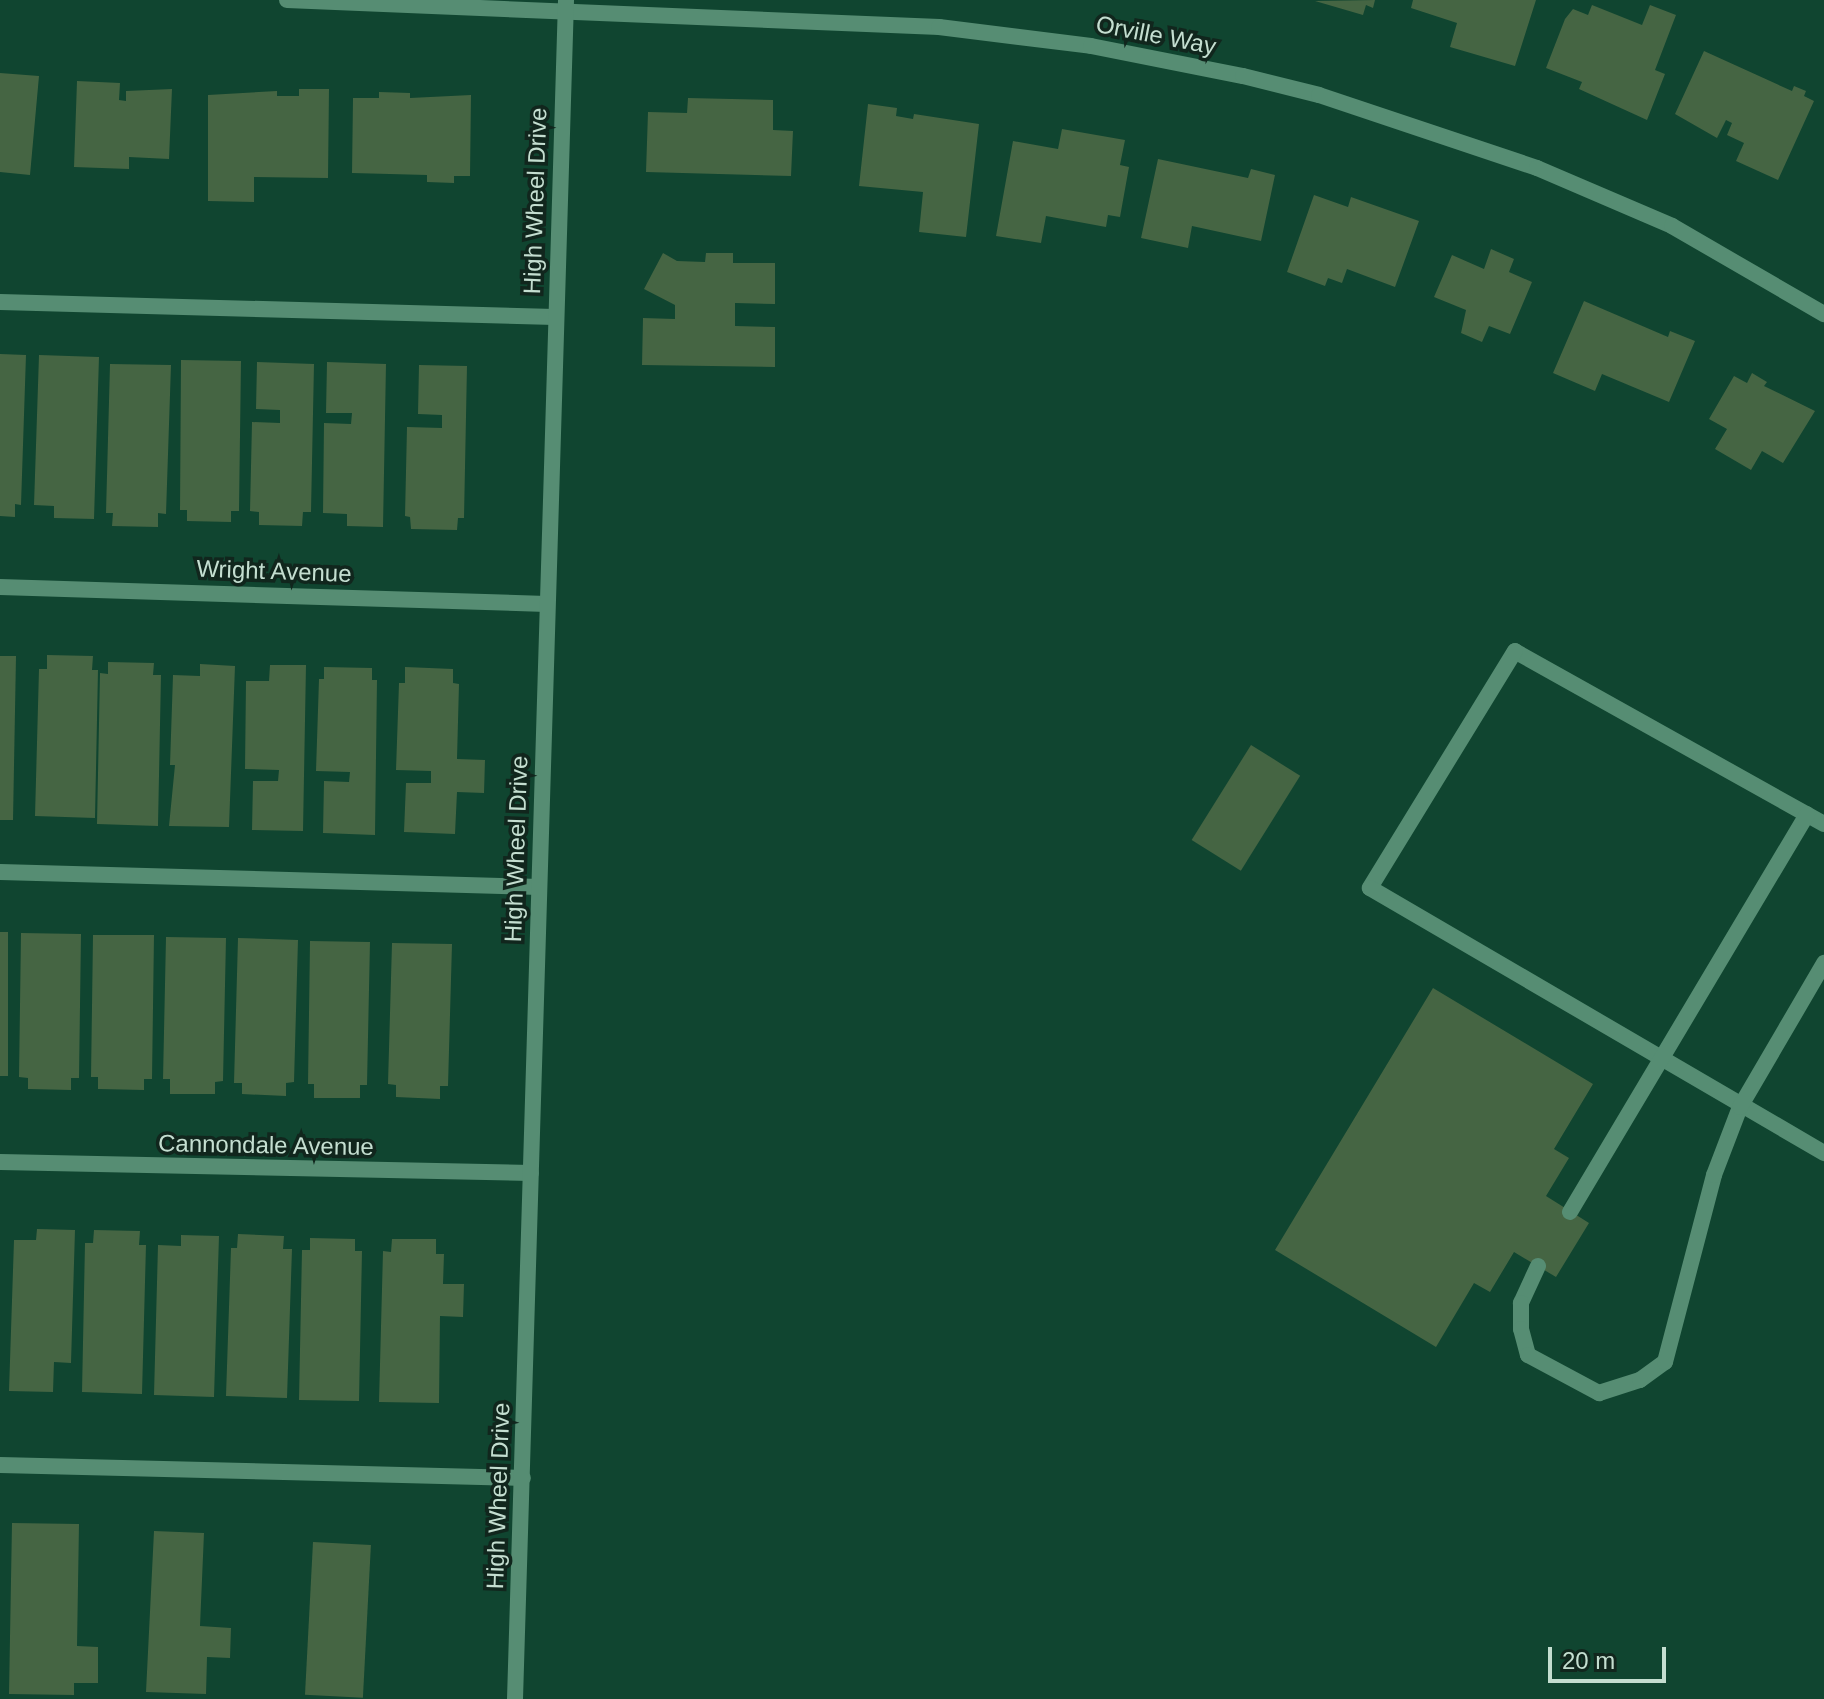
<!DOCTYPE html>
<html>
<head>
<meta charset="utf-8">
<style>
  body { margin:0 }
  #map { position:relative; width:1824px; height:1699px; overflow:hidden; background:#104530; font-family:Helvetica,sans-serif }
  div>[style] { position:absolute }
  .building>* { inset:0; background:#456543; transform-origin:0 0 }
  .service>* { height:16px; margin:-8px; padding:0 8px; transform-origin:8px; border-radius:8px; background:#568d73 }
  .minor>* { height:16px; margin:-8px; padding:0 8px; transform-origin:8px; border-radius:8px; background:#568d73 }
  span { translate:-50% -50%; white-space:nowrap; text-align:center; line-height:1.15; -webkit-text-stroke:7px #11261d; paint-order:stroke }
  .street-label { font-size:24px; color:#c4ded0 }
  .scale { position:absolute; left:1548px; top:1647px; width:118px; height:36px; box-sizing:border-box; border:4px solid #c4ded0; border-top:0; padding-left:10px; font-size:24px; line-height:28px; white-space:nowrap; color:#c4ded0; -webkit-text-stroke:6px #11261d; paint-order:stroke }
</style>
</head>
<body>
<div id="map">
  <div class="building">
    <i style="clip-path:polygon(1375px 0,1373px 8px,1366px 5px,1363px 15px,1315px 1px)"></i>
    <i style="clip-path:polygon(1413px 0,1536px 0,1515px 66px,1450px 47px,1457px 23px,1411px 8px)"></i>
    <i style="clip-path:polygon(1592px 5px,1642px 25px,1650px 5px,1676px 15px,1655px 70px,1665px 74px,1647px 120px,1579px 89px,1582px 82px,1546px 68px,1565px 19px,1573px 9px,1588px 15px)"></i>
    <i style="clip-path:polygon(1704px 51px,1792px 91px,1794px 86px,1806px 91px,1804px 96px,1814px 101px,1778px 180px,1736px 161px,1744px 143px,1727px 135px,1732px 123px,1726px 120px,1717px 138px,1675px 114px)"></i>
    <i style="clip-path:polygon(0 73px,39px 76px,30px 175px,0 172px)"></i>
    <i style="clip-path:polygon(77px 81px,120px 83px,119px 100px,126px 101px,126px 91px,172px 89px,169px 159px,129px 157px,129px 169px,74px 167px)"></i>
    <i style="clip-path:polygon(299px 89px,329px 89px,328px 178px,254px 177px,254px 202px,208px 201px,208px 95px,277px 91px,277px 96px,299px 96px)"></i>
    <i style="clip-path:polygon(379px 92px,410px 93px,410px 98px,471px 95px,470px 176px,454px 176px,454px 183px,427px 182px,427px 175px,352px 173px,353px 98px,379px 98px)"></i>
    <i style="clip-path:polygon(688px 98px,773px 100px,773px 130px,793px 131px,791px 176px,646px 172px,648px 112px,687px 113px)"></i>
    <i style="clip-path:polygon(868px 104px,897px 108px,896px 116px,913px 119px,914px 114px,979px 124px,966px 237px,919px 232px,923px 192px,859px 186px)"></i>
    <i style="clip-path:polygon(1062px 129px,1125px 140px,1120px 165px,1129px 167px,1120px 217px,1108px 215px,1106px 227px,1046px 216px,1041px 243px,996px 236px,1013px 141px,1058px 149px)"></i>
    <i style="clip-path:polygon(1158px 159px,1248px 178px,1251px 169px,1275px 175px,1261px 241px,1192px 226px,1188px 248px,1141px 238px)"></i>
    <i style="clip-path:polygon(1314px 195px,1348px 207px,1351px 197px,1419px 221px,1395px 287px,1347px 269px,1342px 283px,1328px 278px,1325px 286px,1287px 272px)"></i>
    <i style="clip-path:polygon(1491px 249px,1514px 259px,1509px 272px,1532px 282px,1510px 334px,1489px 326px,1482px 342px,1461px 333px,1466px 310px,1434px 297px,1452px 255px,1484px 269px)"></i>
    <i style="clip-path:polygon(663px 253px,677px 261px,705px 262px,706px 253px,733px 253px,733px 263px,775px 263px,775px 304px,735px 303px,735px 326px,775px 327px,775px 367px,642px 365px,643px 318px,675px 319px,675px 305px,644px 289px)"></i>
    <i style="clip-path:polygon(1584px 301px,1668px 337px,1670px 331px,1695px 341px,1669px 402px,1602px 374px,1595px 391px,1553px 373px)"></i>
    <i style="clip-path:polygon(0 354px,26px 355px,21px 505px,15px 504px,15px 517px,0 516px)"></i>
    <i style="clip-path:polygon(39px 355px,99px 357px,94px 519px,54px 518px,54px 506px,34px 505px)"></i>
    <i style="clip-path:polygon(181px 360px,241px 361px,239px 511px,231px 511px,231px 522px,187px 521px,187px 510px,180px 510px)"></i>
    <i style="clip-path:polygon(257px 362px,314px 364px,311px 512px,303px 512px,302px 526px,259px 525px,259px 512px,250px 511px,252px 422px,280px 423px,280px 410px,256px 409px)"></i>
    <i style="clip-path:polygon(327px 362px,386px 364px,383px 527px,347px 526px,347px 514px,323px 513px,324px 423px,351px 424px,352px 413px,326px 413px)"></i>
    <i style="clip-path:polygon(110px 364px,171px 365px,166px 514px,158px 513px,158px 527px,112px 526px,113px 513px,106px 513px)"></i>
    <i style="clip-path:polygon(419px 365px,467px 366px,464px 518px,458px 518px,457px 530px,411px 529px,410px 517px,405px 516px,407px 427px,442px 428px,442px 415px,418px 414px)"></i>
    <i style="clip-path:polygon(1752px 373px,1767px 382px,1764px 386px,1815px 411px,1783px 463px,1762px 451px,1751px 470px,1715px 449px,1727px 429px,1709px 419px,1734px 376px,1747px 383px)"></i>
    <i style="clip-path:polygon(47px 655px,93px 656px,92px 670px,98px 670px,95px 818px,35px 816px,39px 669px,47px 669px)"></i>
    <i style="clip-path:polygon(0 656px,16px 656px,13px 820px,0 820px)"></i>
    <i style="clip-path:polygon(108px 662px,154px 663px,153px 675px,161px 675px,158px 826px,97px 824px,100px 673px,108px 674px)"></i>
    <i style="clip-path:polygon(200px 664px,235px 666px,229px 827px,169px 826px,175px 765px,170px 765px,173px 675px,200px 676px)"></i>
    <i style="clip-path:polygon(270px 665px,306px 665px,303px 831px,252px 830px,253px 781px,278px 781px,279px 770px,245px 769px,246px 681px,269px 681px)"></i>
    <i style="clip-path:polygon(324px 667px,372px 668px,372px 680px,377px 680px,375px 835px,323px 833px,324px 781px,349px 782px,350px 772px,316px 771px,319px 679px,324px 679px)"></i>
    <i style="clip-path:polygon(405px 667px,453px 669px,453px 683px,459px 684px,457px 759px,485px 760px,484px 793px,457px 792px,455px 834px,404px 832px,406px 783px,431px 783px,431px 771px,396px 770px,399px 683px,405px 683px)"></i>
    <i style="left:1251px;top:745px;width:58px;height:112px;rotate:32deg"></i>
    <i style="left:0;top:932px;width:8px;height:144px"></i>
    <i style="clip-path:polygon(21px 933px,81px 934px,79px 1078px,71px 1078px,71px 1090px,28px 1089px,28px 1078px,19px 1077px)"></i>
    <i style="clip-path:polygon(93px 935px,154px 935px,152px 1079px,144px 1079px,144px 1090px,98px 1089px,98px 1077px,91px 1077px)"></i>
    <i style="clip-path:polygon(166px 937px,226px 938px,223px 1081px,215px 1082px,215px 1094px,170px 1094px,170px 1079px,163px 1079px)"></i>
    <i style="clip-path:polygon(238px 938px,298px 940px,294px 1082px,286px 1083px,286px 1096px,242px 1094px,242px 1083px,234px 1083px)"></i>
    <i style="clip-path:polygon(310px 941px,370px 942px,367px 1085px,360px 1085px,360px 1098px,314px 1098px,314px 1084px,308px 1084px)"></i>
    <i style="clip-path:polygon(392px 943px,452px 944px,448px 1086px,440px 1086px,440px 1099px,396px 1097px,396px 1085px,388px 1084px)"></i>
    <i style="clip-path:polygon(1433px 988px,1593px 1084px,1554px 1149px,1569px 1158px,1546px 1196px,1589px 1223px,1556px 1277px,1514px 1252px,1490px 1292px,1474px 1283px,1436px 1347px,1275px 1250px)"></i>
    <i style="clip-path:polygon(37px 1229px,75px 1230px,71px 1363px,54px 1362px,53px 1392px,9px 1391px,14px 1240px,36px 1240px)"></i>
    <i style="clip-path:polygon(94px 1230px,140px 1231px,139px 1245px,146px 1245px,142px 1394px,82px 1392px,85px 1243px,93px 1243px)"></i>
    <i style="clip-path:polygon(238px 1234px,284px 1236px,283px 1249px,292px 1249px,287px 1398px,226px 1396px,231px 1248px,237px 1248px)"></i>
    <i style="clip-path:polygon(181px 1235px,219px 1236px,214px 1397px,154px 1395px,158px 1245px,181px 1246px)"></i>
    <i style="clip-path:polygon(310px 1238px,355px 1239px,355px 1251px,362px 1251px,359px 1401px,299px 1400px,302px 1250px,310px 1250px)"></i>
    <i style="clip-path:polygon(392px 1239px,436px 1239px,436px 1254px,444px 1254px,443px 1284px,464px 1284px,463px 1317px,440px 1316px,439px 1403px,379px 1402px,383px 1251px,391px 1252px)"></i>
    <i style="clip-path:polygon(12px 1523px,79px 1524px,77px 1646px,98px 1647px,98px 1683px,74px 1683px,74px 1695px,9px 1694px)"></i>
    <i style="clip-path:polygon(154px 1531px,204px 1533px,200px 1626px,231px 1628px,230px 1658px,207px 1657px,206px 1694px,146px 1692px)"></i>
    <i style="left:313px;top:1542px;width:58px;height:153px;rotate:3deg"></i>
  </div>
  <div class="service">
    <i style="left:0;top:302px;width:555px;rotate:1.55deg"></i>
    <i style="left:1824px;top:824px;width:354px;rotate:-150.8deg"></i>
    <i style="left:1515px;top:651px;width:278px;rotate:121.5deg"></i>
    <i style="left:1370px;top:888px;width:526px;rotate:30.27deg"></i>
    <i style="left:0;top:872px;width:539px;rotate:1.59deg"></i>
    <i style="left:1570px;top:1212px;width:463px;rotate:-59.2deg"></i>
    <i style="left:1538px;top:1266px;width:41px;rotate:114.7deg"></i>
    <i style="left:1521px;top:1303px;width:26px;rotate:90deg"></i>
    <i style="left:1521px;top:1329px;width:27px;rotate:75deg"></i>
    <i style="left:1528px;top:1355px;width:81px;rotate:28.2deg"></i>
    <i style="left:1599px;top:1393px;width:43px;rotate:-17.6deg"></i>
    <i style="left:1640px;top:1380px;width:31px;rotate:-36deg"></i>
    <i style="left:1665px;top:1362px;width:193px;rotate:-75.3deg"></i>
    <i style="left:1714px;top:1175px;width:73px;rotate:-69.1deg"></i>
    <i style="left:1740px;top:1107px;width:167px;rotate:-59.7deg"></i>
    <i style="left:0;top:1465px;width:523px;rotate:1.42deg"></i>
  </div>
  <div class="minor">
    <i style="left:287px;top:0;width:653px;rotate:2.37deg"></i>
    <i style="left:939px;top:27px;width:153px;rotate:7.1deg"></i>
    <i style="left:1091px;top:46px;width:155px;rotate:11.2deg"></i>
    <i style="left:1243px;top:76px;width:78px;rotate:14deg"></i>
    <i style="left:1319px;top:95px;width:230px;rotate:18.5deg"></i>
    <i style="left:1537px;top:168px;width:147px;rotate:23.2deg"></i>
    <i style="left:1672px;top:226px;width:176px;rotate:30.1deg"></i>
    <i style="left:0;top:587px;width:547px;rotate:1.78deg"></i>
    <i style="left:0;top:1162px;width:531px;rotate:1.19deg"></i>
    <i style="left:515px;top:1699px;width:1700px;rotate:-88.28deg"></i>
  </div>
  <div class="street-label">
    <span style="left:1156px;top:35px;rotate:11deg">Orville Way</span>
    <span style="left:535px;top:201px;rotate:-88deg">High Wheel Drive</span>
    <span style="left:274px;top:571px;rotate:2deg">Wright Avenue</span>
    <span style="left:516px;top:849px;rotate:-88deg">High Wheel Drive</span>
    <span style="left:266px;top:1145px;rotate:1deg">Cannondale Avenue</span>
    <span style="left:498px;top:1496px;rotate:-88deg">High Wheel Drive</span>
  </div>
  <div class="scale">20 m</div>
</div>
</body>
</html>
